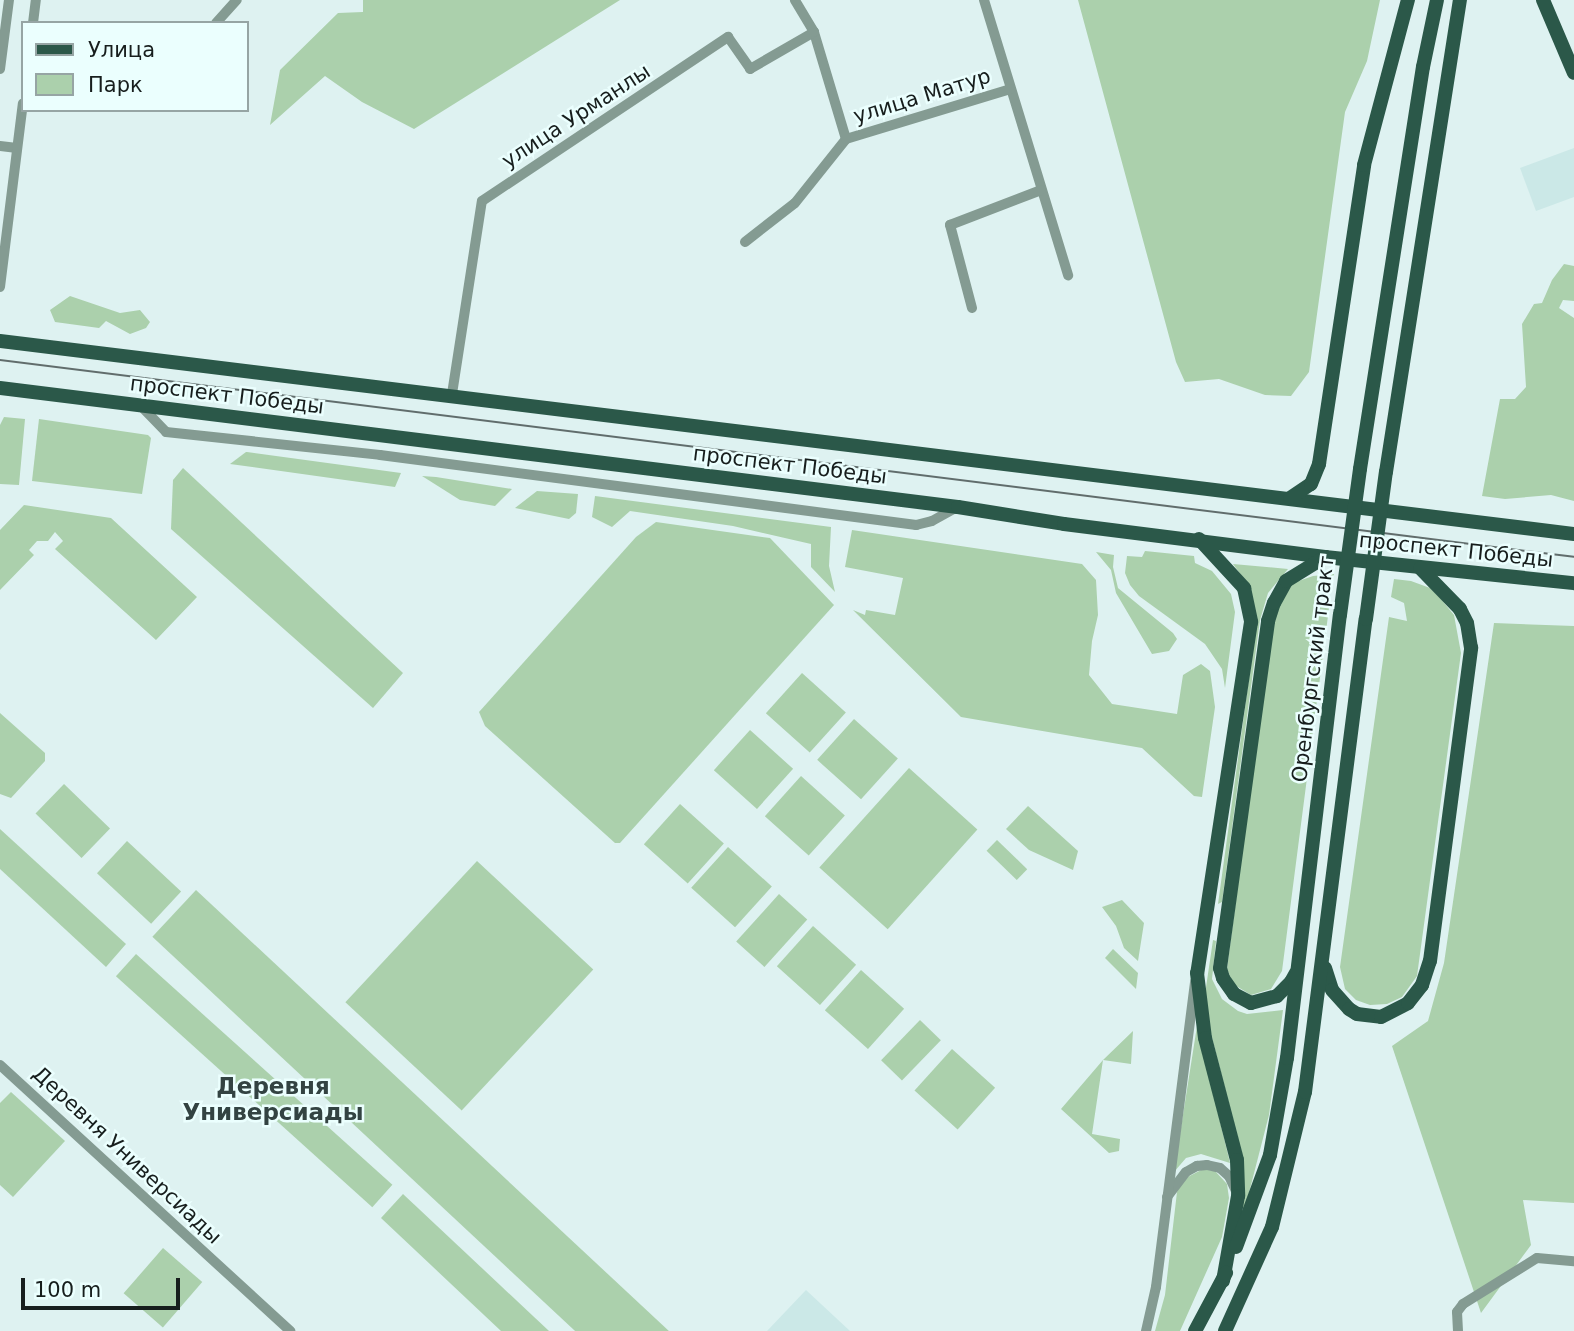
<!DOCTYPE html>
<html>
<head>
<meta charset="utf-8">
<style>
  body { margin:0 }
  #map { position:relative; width:1574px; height:1331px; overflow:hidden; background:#def2f1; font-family:"DejaVu Sans",sans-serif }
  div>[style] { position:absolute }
  .built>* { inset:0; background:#cbe8e7 }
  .green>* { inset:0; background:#abd0ac; transform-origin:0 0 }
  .minor>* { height:10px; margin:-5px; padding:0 5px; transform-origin:5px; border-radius:5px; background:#849b92 }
  .major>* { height:14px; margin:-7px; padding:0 7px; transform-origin:7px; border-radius:7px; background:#2b5849 }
  .tram>* { height:2px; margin:-1px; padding:0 1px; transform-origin:1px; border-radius:1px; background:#616d6c }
  .major-bridge>* { height:14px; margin:-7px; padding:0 7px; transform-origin:7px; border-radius:7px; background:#2b5849 }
  span { translate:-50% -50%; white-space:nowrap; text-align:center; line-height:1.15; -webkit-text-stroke:5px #ebfffe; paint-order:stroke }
  .street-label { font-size:21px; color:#171e1d }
  .neighbourhood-label { font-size:23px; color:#334342; font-weight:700 }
  .legend { position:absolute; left:21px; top:21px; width:228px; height:91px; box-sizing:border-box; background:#ebfffe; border:2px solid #96a5a4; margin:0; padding:9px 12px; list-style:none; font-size:21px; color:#171e1d }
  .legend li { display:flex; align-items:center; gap:14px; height:35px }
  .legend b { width:35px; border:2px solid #96a5a4 }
  .scale { position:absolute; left:21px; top:1278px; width:159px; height:32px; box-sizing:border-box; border:4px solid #171e1d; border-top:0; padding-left:9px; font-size:21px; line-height:24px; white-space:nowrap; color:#171e1d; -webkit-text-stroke:5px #ebfffe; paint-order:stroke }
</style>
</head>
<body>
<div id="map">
  <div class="built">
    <i style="clip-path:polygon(1574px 148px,1574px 197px,1536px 211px,1520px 168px)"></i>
    <i style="clip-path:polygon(806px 1290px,850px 1331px,767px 1331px)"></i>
  </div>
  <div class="green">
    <i style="clip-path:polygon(363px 0,620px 0,414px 129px,362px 102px,325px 76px,270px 125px,280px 70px,338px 13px,363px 12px)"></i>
    <i style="clip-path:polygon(1078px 0,1380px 0,1367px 61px,1345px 112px,1309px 372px,1291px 396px,1265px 395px,1219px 379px,1185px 382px,1176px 362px)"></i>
    <i style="clip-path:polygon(1564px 264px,1574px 266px,1574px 301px,1563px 300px,1559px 308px,1574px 318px,1574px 501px,1551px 495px,1505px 499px,1482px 496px,1500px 399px,1515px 399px,1526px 387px,1522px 324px,1534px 304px,1542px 303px,1552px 280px)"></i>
    <i style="clip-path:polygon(70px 296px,120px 313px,140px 310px,150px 322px,146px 328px,130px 334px,106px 321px,99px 328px,55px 322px,50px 310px)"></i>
    <i style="clip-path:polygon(4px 417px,25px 419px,19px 485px,0 484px,0 425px)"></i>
    <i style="clip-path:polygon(39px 419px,148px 435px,151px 438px,142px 494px,32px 481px)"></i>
    <i style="clip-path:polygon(246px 452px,247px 452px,401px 473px,395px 487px,230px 464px)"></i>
    <i style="clip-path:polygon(183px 468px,403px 673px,373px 708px,171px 529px,173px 480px)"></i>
    <i style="clip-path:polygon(422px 476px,436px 477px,512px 489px,495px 506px,460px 500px)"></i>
    <i style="clip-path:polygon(537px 491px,578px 494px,576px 513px,569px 519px,515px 508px)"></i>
    <i style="clip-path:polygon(595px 496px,831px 527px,829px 566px,835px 592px,811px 567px,811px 544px,733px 526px,630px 511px,612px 527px,592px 517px)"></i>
    <i style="clip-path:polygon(24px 505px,111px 518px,197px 597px,156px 640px,55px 549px,63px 541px,55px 532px,48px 541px,37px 541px,29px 550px,34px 555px,0 590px,0 530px)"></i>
    <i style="clip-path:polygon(656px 522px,770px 538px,834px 605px,620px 843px,615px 843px,485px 726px,479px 712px,636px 537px)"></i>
    <i style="clip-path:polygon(852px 530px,1082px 564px,1096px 580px,1098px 615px,1092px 641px,1089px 675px,1112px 704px,1177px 714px,1183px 675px,1201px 664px,1210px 671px,1215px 707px,1202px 797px,1194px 796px,1142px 748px,961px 717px,853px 610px,865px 615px,866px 610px,895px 615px,903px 578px,845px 567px)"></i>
    <i style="clip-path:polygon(1145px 551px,1194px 556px,1195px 563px,1212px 571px,1231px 594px,1235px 612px,1225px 688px,1222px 669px,1205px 644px,1139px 596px,1130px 585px,1125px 573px,1127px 556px,1142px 557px)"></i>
    <i style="clip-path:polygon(1096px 552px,1114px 555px,1113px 567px,1118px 588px,1173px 633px,1177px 639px,1169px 651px,1152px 654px,1116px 593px,1111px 570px)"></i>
    <i style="clip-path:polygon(1233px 564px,1288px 569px,1268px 593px,1260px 620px,1222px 902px,1218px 904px,1257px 620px,1249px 586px)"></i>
    <i style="clip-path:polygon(1334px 574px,1331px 591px,1324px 592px,1317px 606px,1329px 608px,1282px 971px,1271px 989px,1251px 995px,1233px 984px,1227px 969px,1274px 609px,1293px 583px,1313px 576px)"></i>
    <i style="clip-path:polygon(1394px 579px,1411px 581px,1430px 588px,1440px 598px,1454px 615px,1461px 653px,1417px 976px,1402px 997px,1387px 1004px,1370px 1005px,1356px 1000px,1345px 989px,1340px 967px,1389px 617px,1407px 621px,1404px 603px,1391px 597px)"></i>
    <i style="clip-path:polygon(1494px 623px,1574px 626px,1574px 1203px,1523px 1200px,1531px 1245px,1481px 1313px,1392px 1046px,1428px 1021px,1444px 963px)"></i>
    <i style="left:802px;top:673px;width:59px;height:54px;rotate:42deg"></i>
    <i style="clip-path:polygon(0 713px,45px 753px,45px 761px,11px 798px,0 794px)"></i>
    <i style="left:854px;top:719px;width:59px;height:55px;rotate:42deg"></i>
    <i style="left:750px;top:730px;width:58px;height:54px;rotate:42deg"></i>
    <i style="left:909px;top:768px;width:92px;height:134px;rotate:42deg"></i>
    <i style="left:801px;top:776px;width:59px;height:54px;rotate:42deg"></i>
    <i style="left:64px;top:784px;width:64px;height:41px;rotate:44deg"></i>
    <i style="left:680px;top:804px;width:59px;height:54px;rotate:42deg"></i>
    <i style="clip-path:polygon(1028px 806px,1078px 851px,1073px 870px,1029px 850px,1006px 829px)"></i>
    <i style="clip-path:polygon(0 829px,126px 944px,106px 967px,0 869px)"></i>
    <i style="left:997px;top:840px;width:42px;height:15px;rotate:44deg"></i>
    <i style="left:127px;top:841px;width:74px;height:44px;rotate:43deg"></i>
    <i style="left:728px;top:847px;width:59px;height:55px;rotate:42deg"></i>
    <i style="left:477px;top:861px;width:159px;height:193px;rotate:43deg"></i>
    <i style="left:196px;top:890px;width:650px;height:64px;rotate:43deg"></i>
    <i style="left:779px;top:894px;width:38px;height:64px;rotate:42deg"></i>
    <i style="clip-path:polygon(1122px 900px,1144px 923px,1138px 961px,1124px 948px,1116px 926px,1102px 907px)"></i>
    <i style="left:813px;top:926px;width:58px;height:54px;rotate:42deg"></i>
    <i style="clip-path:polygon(1213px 940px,1216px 941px,1212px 979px,1222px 999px,1238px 1011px,1247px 1014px,1283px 1010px,1269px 1115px,1243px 1216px,1243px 1159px,1207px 1018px,1205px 994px)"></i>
    <i style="clip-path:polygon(1113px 949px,1138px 973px,1136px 989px,1105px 958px)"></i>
    <i style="left:136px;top:954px;width:345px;height:30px;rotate:42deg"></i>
    <i style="left:861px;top:970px;width:58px;height:54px;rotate:42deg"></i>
    <i style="left:920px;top:1020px;width:29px;height:56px;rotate:44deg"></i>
    <i style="clip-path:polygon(1197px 1026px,1230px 1163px,1201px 1154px,1186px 1158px,1174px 1172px)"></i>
    <i style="clip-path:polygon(1133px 1031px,1131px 1064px,1103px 1060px,1092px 1134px,1120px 1139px,1119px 1151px,1109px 1153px,1061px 1109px,1103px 1060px)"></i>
    <i style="left:952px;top:1049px;width:58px;height:56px;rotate:42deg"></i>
    <i style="clip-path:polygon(11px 1092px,65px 1141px,13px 1197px,0 1185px,0 1103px)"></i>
    <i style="clip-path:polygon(1203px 1169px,1215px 1171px,1227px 1184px,1229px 1198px,1222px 1237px,1180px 1331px,1155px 1331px,1165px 1295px,1177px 1192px,1182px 1180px)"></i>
    <i style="clip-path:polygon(403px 1194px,549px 1331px,501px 1331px,381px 1218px)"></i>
    <i style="left:163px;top:1248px;width:52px;height:60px;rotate:41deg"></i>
  </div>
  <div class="minor">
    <i style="left:984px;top:0;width:288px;rotate:73deg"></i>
    <i style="left:33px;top:23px;width:23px;rotate:-83deg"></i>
    <i style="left:216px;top:23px;width:31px;rotate:-48deg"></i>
    <i style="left:0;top:69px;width:70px;rotate:-82.6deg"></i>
    <i style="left:846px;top:139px;width:172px;rotate:-16.9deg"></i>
    <i style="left:0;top:146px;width:17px;rotate:7deg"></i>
    <i style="left:745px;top:242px;width:63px;rotate:-38deg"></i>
    <i style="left:795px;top:203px;width:82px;rotate:-51.4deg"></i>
    <i style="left:846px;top:139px;width:112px;rotate:-106.7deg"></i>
    <i style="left:0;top:287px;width:185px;rotate:-82.9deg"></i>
    <i style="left:972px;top:308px;width:86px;rotate:-104.8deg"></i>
    <i style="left:950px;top:225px;width:97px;rotate:-21deg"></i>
    <i style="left:452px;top:394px;width:195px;rotate:-81.2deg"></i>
    <i style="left:482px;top:201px;width:296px;rotate:-33.7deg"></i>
    <i style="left:728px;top:37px;width:39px;rotate:55deg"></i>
    <i style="left:750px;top:69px;width:74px;rotate:-30deg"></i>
    <i style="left:814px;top:32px;width:37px;rotate:-121deg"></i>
    <i style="left:141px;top:406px;width:36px;rotate:46deg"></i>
    <i style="left:166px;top:432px;width:215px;rotate:6.1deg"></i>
    <i style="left:380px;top:455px;width:541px;rotate:7.44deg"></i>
    <i style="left:916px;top:525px;width:16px;rotate:-14deg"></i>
    <i style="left:932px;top:521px;width:29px;rotate:-29deg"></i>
    <i style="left:0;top:1065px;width:394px;rotate:42.5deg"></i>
    <i style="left:1167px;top:1197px;width:31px;rotate:-53deg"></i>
    <i style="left:1186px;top:1172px;width:13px;rotate:-29deg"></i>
    <i style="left:1197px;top:1166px;width:10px;rotate:-6deg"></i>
    <i style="left:1207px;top:1165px;width:13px;rotate:13deg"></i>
    <i style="left:1220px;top:1168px;width:12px;rotate:42deg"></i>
    <i style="left:1229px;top:1176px;width:17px;rotate:65deg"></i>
    <i style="left:1146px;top:1331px;width:45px;rotate:-77.2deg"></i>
    <i style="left:1156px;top:1287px;width:308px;rotate:-82.7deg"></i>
    <i style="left:1458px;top:1331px;width:19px;rotate:-93deg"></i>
    <i style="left:1457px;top:1312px;width:10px;rotate:-53deg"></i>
    <i style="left:1463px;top:1304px;width:87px;rotate:-31.9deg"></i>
    <i style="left:1537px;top:1258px;width:37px;rotate:5deg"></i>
  </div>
  <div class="major">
    <i style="left:1543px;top:0;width:79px;rotate:67deg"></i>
    <i style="left:0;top:341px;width:1586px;rotate:6.99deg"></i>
    <i style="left:0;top:388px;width:965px;rotate:7.08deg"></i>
    <i style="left:958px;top:507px;width:107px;rotate:9.1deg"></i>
    <i style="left:1064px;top:524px;width:263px;rotate:7.2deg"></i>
    <i style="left:1325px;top:557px;width:250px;rotate:6deg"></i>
    <i style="left:1360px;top:469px;width:407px;rotate:-81.1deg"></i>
    <i style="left:1423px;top:67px;width:68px;rotate:-78.2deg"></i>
    <i style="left:1386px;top:472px;width:478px;rotate:-81.1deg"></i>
    <i style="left:1290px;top:498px;width:25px;rotate:-34deg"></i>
    <i style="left:1311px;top:484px;width:22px;rotate:-68deg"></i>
    <i style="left:1319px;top:464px;width:302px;rotate:-81.4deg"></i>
    <i style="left:1364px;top:165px;width:171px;rotate:-75.1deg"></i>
    <i style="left:1199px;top:539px;width:67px;rotate:47.4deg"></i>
    <i style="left:1244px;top:588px;width:35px;rotate:78deg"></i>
    <i style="left:1251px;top:622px;width:355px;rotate:98.7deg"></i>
    <i style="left:1197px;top:973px;width:65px;rotate:83deg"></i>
    <i style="left:1205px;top:1038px;width:126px;rotate:75.3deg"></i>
    <i style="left:1237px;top:1160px;width:36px;rotate:88deg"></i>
    <i style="left:1238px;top:1196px;width:86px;rotate:100deg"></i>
    <i style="left:1325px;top:968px;width:23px;rotate:72deg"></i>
    <i style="left:1332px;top:990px;width:25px;rotate:48deg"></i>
    <i style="left:1349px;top:1009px;width:9px;rotate:32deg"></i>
    <i style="left:1357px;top:1014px;width:24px;rotate:7deg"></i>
    <i style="left:1381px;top:1017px;width:30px;rotate:-27deg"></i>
    <i style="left:1408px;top:1003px;width:23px;rotate:-52deg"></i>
    <i style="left:1422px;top:985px;width:25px;rotate:-72deg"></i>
    <i style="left:1430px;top:961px;width:316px;rotate:-82.5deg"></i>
    <i style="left:1471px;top:648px;width:25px;rotate:-99deg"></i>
    <i style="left:1467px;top:623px;width:16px;rotate:-117deg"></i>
    <i style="left:1460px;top:609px;width:57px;rotate:-134.3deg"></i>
    <i style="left:1296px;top:973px;width:10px;rotate:119deg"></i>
    <i style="left:1291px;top:982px;width:20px;rotate:135deg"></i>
    <i style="left:1277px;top:996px;width:27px;rotate:165deg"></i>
    <i style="left:1251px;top:1003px;width:19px;rotate:-152deg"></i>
    <i style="left:1234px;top:994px;width:19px;rotate:-125deg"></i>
    <i style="left:1223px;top:978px;width:10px;rotate:-107deg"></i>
    <i style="left:1220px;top:968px;width:350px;rotate:-82.1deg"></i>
    <i style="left:1268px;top:621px;width:19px;rotate:-72deg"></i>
    <i style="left:1274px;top:603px;width:25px;rotate:-61deg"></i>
    <i style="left:1286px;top:581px;width:46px;rotate:-31.6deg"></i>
    <i style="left:1236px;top:1247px;width:98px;rotate:-69.7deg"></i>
    <i style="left:1270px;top:1155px;width:98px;rotate:-80.1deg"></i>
    <i style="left:1287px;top:1058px;width:446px;rotate:-83.2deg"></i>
    <i style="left:1195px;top:1331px;width:66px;rotate:-61.9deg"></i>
    <i style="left:1225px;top:1331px;width:114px;rotate:-65.7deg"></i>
    <i style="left:1272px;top:1227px;width:139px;rotate:-76.3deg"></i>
    <i style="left:1305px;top:1092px;width:477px;rotate:-82.7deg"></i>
  </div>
  <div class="tram">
    <i style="left:0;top:360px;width:1586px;rotate:7.13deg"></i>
  </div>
  <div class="major-bridge">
    <i style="left:1340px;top:615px;width:147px;rotate:-82.2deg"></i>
    <i style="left:1366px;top:619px;width:148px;rotate:-82.3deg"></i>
  </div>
  <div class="street-label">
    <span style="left:922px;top:96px;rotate:-17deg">улица Матур</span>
    <span style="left:576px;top:116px;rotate:-33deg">улица Урманлы</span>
    <span style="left:227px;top:395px;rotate:7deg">проспект Победы</span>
    <span style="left:790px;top:465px;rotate:7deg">проспект Победы</span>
    <span style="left:1456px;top:550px;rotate:6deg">проспект Победы</span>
    <span style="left:1313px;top:669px;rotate:-83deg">Оренбургский тракт</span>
    <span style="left:127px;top:1155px;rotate:43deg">Деревня Универсиады</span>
  </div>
  <div class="neighbourhood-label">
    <span style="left:273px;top:1099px">Деревня<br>Универсиады</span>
  </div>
  <ul class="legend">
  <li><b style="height:9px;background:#2b5849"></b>Улица</li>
  <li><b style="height:19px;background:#abd0ac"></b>Парк</li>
  </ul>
  <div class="scale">100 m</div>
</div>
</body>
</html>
